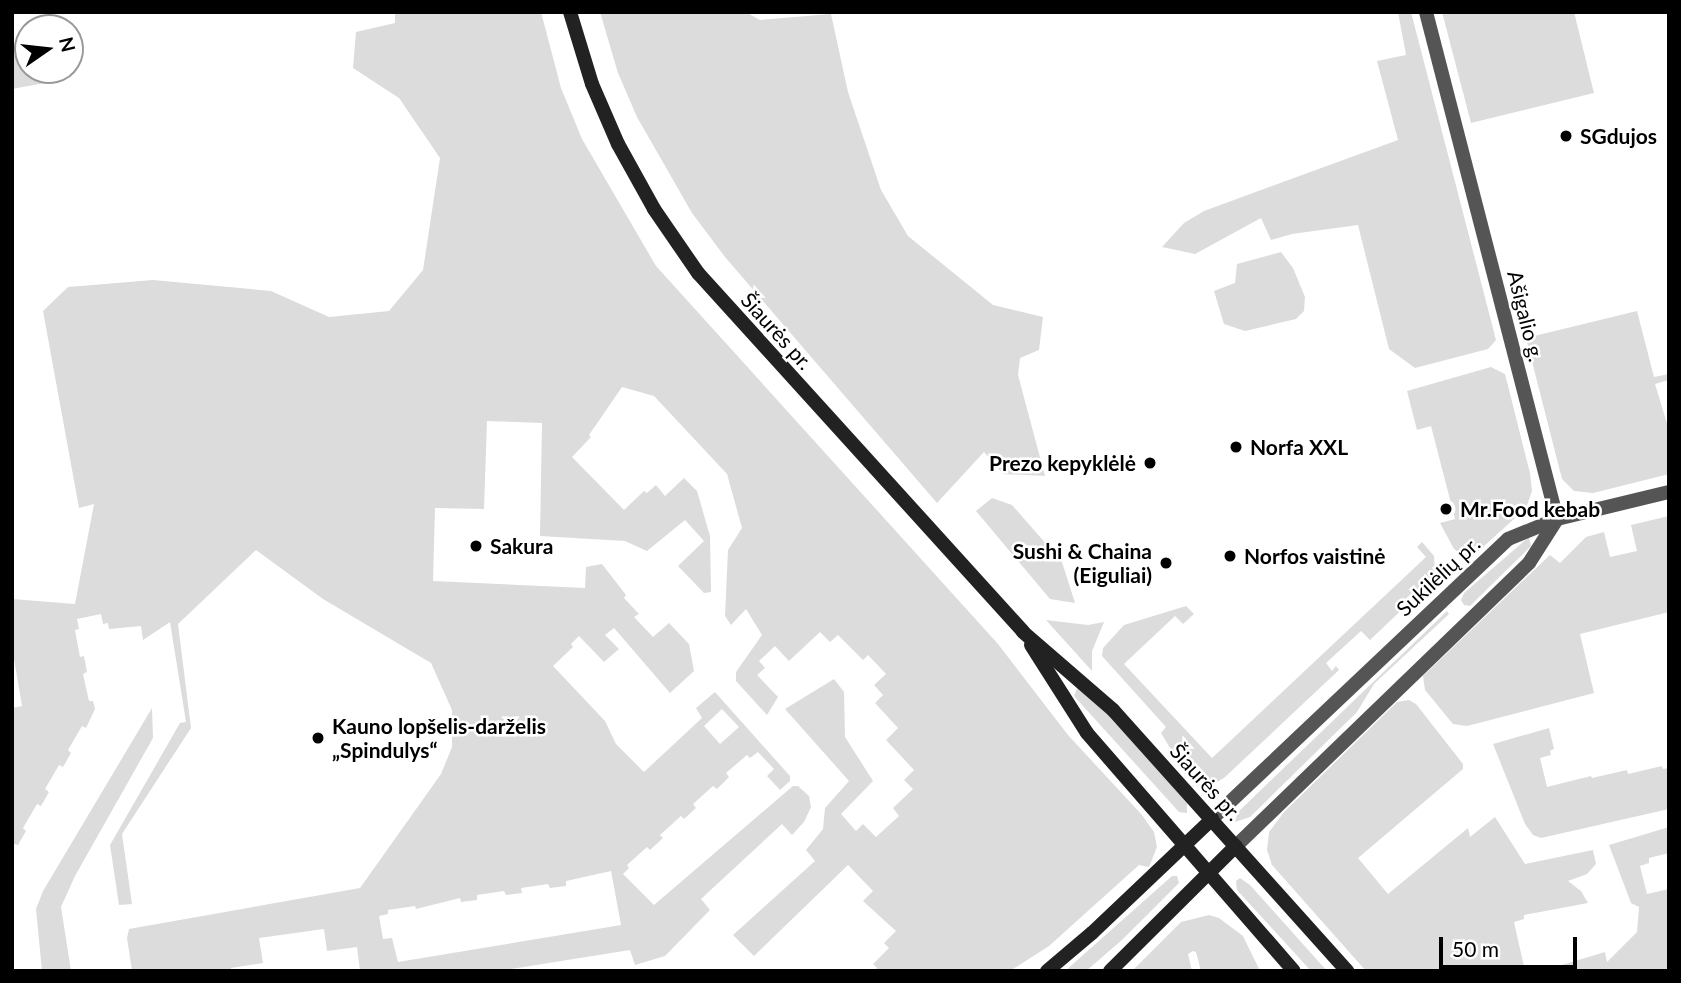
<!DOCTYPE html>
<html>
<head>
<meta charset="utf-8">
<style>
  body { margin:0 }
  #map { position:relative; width:1681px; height:983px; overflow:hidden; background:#fff; font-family:Lato,sans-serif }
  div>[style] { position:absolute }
  .green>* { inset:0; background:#dcdcdc }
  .minor>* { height:14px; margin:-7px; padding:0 7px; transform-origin:7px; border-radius:7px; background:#555 }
  .tertiary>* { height:14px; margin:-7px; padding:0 7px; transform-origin:7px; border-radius:7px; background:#555 }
  .secondary>* { height:14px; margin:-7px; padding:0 7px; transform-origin:7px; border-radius:7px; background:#222 }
  .dots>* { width:19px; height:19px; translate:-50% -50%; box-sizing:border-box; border:4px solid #fff; border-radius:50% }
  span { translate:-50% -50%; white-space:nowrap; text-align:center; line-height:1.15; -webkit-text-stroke:5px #fff; paint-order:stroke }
  .poi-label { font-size:21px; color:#000; font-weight:700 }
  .left { translate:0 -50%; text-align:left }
  .right { translate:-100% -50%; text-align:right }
  .street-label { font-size:21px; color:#000 }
  .frame { position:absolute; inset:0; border:14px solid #000; pointer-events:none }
  .north { position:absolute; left:14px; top:14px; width:70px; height:70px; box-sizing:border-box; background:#fff; border:2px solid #999; border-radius:50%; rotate:76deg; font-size:19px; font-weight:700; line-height:28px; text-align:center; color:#000 }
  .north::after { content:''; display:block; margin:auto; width:24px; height:32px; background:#000; clip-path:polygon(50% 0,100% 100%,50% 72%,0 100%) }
  .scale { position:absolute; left:1439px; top:937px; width:138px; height:32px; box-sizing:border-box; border:4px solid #000; border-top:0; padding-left:9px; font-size:21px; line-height:24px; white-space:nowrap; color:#000; -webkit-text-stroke:5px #fff; paint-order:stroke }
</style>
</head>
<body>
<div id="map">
  <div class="green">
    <i style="clip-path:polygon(evenodd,395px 12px,541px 12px,561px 88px,582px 139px,656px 266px,998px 644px,1068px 735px,1142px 815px,1154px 832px,1157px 847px,1149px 867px,1139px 865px,1049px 946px,1010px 971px,875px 971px,877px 968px,873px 964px,889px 948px,884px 943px,896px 931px,863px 901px,873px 891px,848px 865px,754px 956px,733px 935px,815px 861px,806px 850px,823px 829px,825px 808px,849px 781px,785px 709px,834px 679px,844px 692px,845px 737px,873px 781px,841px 814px,856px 831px,863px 824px,876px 837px,899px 816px,893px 808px,913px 789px,904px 780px,914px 770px,886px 740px,898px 728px,875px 703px,883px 695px,874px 685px,886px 674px,868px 655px,863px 660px,838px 635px,830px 642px,820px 632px,789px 661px,775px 646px,759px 661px,765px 668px,757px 675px,778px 697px,767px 715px,736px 681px,736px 672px,762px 635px,746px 609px,731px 625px,725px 616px,728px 550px,742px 528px,727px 474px,654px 396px,622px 387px,589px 435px,591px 437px,572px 457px,624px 510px,644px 491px,647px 493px,656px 485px,665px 496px,684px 478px,697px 491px,710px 536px,711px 592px,704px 593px,678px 566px,704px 541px,685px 520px,647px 551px,625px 541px,540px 536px,542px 423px,487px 421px,484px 509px,435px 508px,433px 581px,585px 588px,586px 567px,602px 564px,626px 595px,624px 598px,639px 614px,634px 617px,653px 637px,669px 623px,689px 644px,694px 671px,670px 693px,614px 628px,605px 635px,619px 649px,604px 662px,579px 636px,571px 644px,573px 647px,553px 666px,605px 721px,616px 744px,644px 772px,702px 718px,696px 708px,715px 692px,790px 776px,790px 781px,780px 790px,767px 776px,774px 769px,758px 752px,750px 758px,747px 755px,726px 773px,729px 777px,717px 789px,713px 786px,693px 804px,696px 808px,684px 819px,681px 816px,660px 835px,663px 838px,650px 850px,647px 847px,627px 865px,629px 868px,623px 874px,654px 905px,793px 786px,798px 786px,809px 796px,811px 807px,804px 822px,792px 835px,782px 824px,701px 899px,710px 910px,665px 956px,635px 965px,630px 950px,498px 971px,360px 971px,357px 947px,327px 951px,324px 929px,259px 938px,263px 963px,231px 968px,231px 971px,132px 971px,127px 938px,129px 929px,360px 888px,441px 774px,452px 747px,452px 710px,431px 663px,323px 599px,256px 550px,178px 624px,191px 728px,122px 834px,132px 904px,119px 905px,110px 845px,180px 723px,186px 722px,170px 622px,143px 640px,141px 626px,109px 629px,108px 623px,103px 624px,101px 614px,77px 619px,79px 629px,75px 630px,80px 657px,84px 656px,87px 672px,83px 674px,89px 701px,93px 701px,95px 709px,86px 728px,82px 726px,68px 750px,71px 753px,63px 767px,59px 765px,45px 789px,49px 792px,41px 806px,37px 804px,23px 828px,26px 831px,18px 845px,14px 844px,12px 847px,12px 708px,22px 706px,12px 647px,12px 599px,75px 604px,94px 504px,79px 508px,43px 311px,68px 287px,153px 280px,271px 291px,329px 317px,389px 311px,423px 270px,440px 158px,399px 98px,353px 68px,356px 32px,395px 23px,395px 12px,722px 709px,739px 727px,720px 744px,704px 726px,722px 709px,395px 12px,611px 871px,621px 925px,398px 962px,392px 938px,383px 939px,379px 916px,388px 914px,388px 910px,415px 906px,416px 909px,460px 898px,461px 902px,477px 900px,477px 895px,504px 891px,506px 895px,522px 893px,521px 888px,548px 884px,550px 888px,566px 886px,566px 881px,611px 871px)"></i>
    <i style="clip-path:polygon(600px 12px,746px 12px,760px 20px,831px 14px,848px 92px,881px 190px,908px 236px,993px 305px,1043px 317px,1039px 350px,1020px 358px,1018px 375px,1045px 476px,1003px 474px,984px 452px,937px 503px,725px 257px,692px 213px,637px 117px,618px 73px)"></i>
    <i style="clip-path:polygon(1398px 12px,1411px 12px,1496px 340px,1488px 349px,1415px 368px,1389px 349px,1358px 225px,1292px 234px,1271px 240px,1261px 218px,1195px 254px,1162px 247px,1184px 223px,1204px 211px,1398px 140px,1377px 61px,1406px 55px)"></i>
    <i style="clip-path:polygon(1442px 12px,1574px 12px,1594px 93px,1471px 123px)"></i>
    <i style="clip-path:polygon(28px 52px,28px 70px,70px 70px,70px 54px,74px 55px,78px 65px,56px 81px,12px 89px,12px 55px)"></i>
    <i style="clip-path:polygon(1281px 252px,1293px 268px,1305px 297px,1304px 311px,1296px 319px,1245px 331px,1224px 324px,1214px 291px,1235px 283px,1237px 264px)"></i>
    <i style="clip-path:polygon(1637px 311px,1654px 377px,1669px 374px,1669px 380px,1655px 384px,1669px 430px,1669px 474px,1593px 493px,1574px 491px,1562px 479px,1526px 338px)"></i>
    <i style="clip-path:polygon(1491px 367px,1505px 374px,1530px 473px,1532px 491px,1526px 508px,1472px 557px,1467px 558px,1454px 549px,1440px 523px,1455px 519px,1431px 426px,1417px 430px,1407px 391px)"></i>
    <i style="clip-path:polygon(992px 498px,1012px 505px,1062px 562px,1075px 603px,1050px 599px,976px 511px)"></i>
    <i style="clip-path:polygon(1669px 516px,1669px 612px,1580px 634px,1594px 693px,1467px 726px,1453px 724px,1425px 690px,1423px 676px,1550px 555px,1560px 563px,1586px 537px,1604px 532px,1610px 557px,1637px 551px,1631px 525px)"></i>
    <i style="clip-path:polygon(1529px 537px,1531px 546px,1470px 606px,1464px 605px,1461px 600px,1464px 593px)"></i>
    <i style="clip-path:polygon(1422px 542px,1434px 556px,1435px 569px,1431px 582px,1370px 640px,1361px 631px,1326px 663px,1332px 671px,1336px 666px,1339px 670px,1224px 778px,1213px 784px,1200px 784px,1186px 774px,1161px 733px,1166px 727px,1102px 656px,1103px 648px,1124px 625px,1186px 606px,1194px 614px,1183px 624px,1175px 616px,1124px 664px,1212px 758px,1426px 557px,1417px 547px)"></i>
    <i style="clip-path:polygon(1447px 611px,1449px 614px,1374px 684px,1357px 712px,1250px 817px,1235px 822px,1238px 812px)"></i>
    <i style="clip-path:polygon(1046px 620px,1088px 625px,1104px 622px,1092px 651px,1092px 671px)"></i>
    <i style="clip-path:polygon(1077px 688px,1083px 688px,1176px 790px,1187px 803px,1187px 813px,1179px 812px,1074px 696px)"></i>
    <i style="clip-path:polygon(1409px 700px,1416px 704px,1463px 764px,1463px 769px,1358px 858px,1388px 894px,1468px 828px,1470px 837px,1495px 817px,1525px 864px,1593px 850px,1596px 864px,1587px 874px,1568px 881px,1581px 891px,1588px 903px,1524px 915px,1524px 919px,1514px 922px,1525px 971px,1366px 971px,1272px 865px,1267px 850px,1269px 832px,1284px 812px,1397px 702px)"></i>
    <i style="clip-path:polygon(152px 708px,153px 738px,75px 876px,61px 907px,71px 971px,42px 971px,36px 909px,43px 891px)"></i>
    <i style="clip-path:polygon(1549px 728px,1554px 749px,1550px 751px,1551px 755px,1540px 758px,1547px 787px,1591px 776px,1592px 778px,1627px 770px,1628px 774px,1662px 766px,1663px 769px,1669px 768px,1669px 809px,1541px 838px,1533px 835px,1525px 824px,1493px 744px)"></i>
    <i style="clip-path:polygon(1669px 827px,1669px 853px,1649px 858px,1649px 863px,1640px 866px,1647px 894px,1669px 889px,1669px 971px,1542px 971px,1605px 952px,1607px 962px,1637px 932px,1639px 907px,1631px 903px,1609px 845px)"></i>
    <i style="clip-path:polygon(1172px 876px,1177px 876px,1179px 883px,1122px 940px,1086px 971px,1065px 971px)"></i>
    <i style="clip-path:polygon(1240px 878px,1250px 885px,1327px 971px,1311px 971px,1237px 890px,1236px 881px)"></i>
    <i style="clip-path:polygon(1209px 915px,1219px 918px,1243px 936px,1260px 971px,1201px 971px,1196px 952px,1193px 951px,1188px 954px,1192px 971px,1132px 971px,1181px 922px)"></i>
  </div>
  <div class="minor">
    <i style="left:1426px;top:12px;width:524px;rotate:75.51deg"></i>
  </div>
  <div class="tertiary">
    <i style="left:1212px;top:819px;width:407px;rotate:-43.4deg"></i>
    <i style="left:1508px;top:539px;width:53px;rotate:-22.2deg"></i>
    <i style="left:1557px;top:519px;width:115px;rotate:-13.6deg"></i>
    <i style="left:1236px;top:846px;width:407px;rotate:-44deg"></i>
    <i style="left:1529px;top:563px;width:52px;rotate:-57.5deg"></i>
  </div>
  <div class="secondary">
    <i style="left:570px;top:12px;width:75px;rotate:73deg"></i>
    <i style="left:592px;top:84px;width:65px;rotate:66.6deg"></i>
    <i style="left:618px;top:144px;width:74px;rotate:61deg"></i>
    <i style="left:654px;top:209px;width:78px;rotate:55.5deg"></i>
    <i style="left:698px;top:273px;width:484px;rotate:47.8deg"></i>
    <i style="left:1023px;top:632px;width:119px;rotate:40.9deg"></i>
    <i style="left:1113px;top:710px;width:351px;rotate:48.1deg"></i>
    <i style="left:1031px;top:645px;width:104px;rotate:57.5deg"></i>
    <i style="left:1087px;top:733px;width:315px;rotate:49deg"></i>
    <i style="left:1047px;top:971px;width:59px;rotate:-40.2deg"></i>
    <i style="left:1092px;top:933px;width:166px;rotate:-43.5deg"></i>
    <i style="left:1110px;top:971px;width:177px;rotate:-44.8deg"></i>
  </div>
  <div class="dots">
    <i style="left:1566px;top:136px;background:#000"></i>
    <i style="left:1236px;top:447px;background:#000"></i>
    <i style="left:1150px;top:463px;background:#000"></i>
    <i style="left:1446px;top:509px;background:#000"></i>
    <i style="left:476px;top:546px;background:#000"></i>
    <i style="left:1230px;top:556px;background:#000"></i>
    <i style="left:1166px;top:563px;background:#000"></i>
    <i style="left:318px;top:738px;background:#000"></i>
  </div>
  <div class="poi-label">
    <span class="left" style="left:1580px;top:136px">SGdujos</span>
    <span class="left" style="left:1250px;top:447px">Norfa XXL</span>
    <span class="right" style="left:1136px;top:463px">Prezo kepyklėlė</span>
    <span class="left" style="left:1460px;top:509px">Mr.Food kebab</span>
    <span class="left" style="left:490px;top:546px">Sakura</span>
    <span class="right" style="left:1152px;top:563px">Sushi &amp; Chaina<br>(Eiguliai)</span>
    <span class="left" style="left:1244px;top:556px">Norfos vaistinė</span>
    <span class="left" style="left:332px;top:738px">Kauno lopšelis-darželis<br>„Spindulys“</span>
  </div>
  <div class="street-label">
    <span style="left:1526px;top:316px;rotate:76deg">Ašigalio g.</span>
    <span style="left:777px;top:331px;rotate:48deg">Šiaurės pr.</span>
    <span style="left:1438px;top:576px;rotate:-43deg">Sukilėlių pr.</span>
    <span style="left:1206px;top:782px;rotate:48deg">Šiaurės pr.</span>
  </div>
  <div class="frame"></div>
  <div class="north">N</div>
  <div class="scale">50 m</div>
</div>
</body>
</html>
